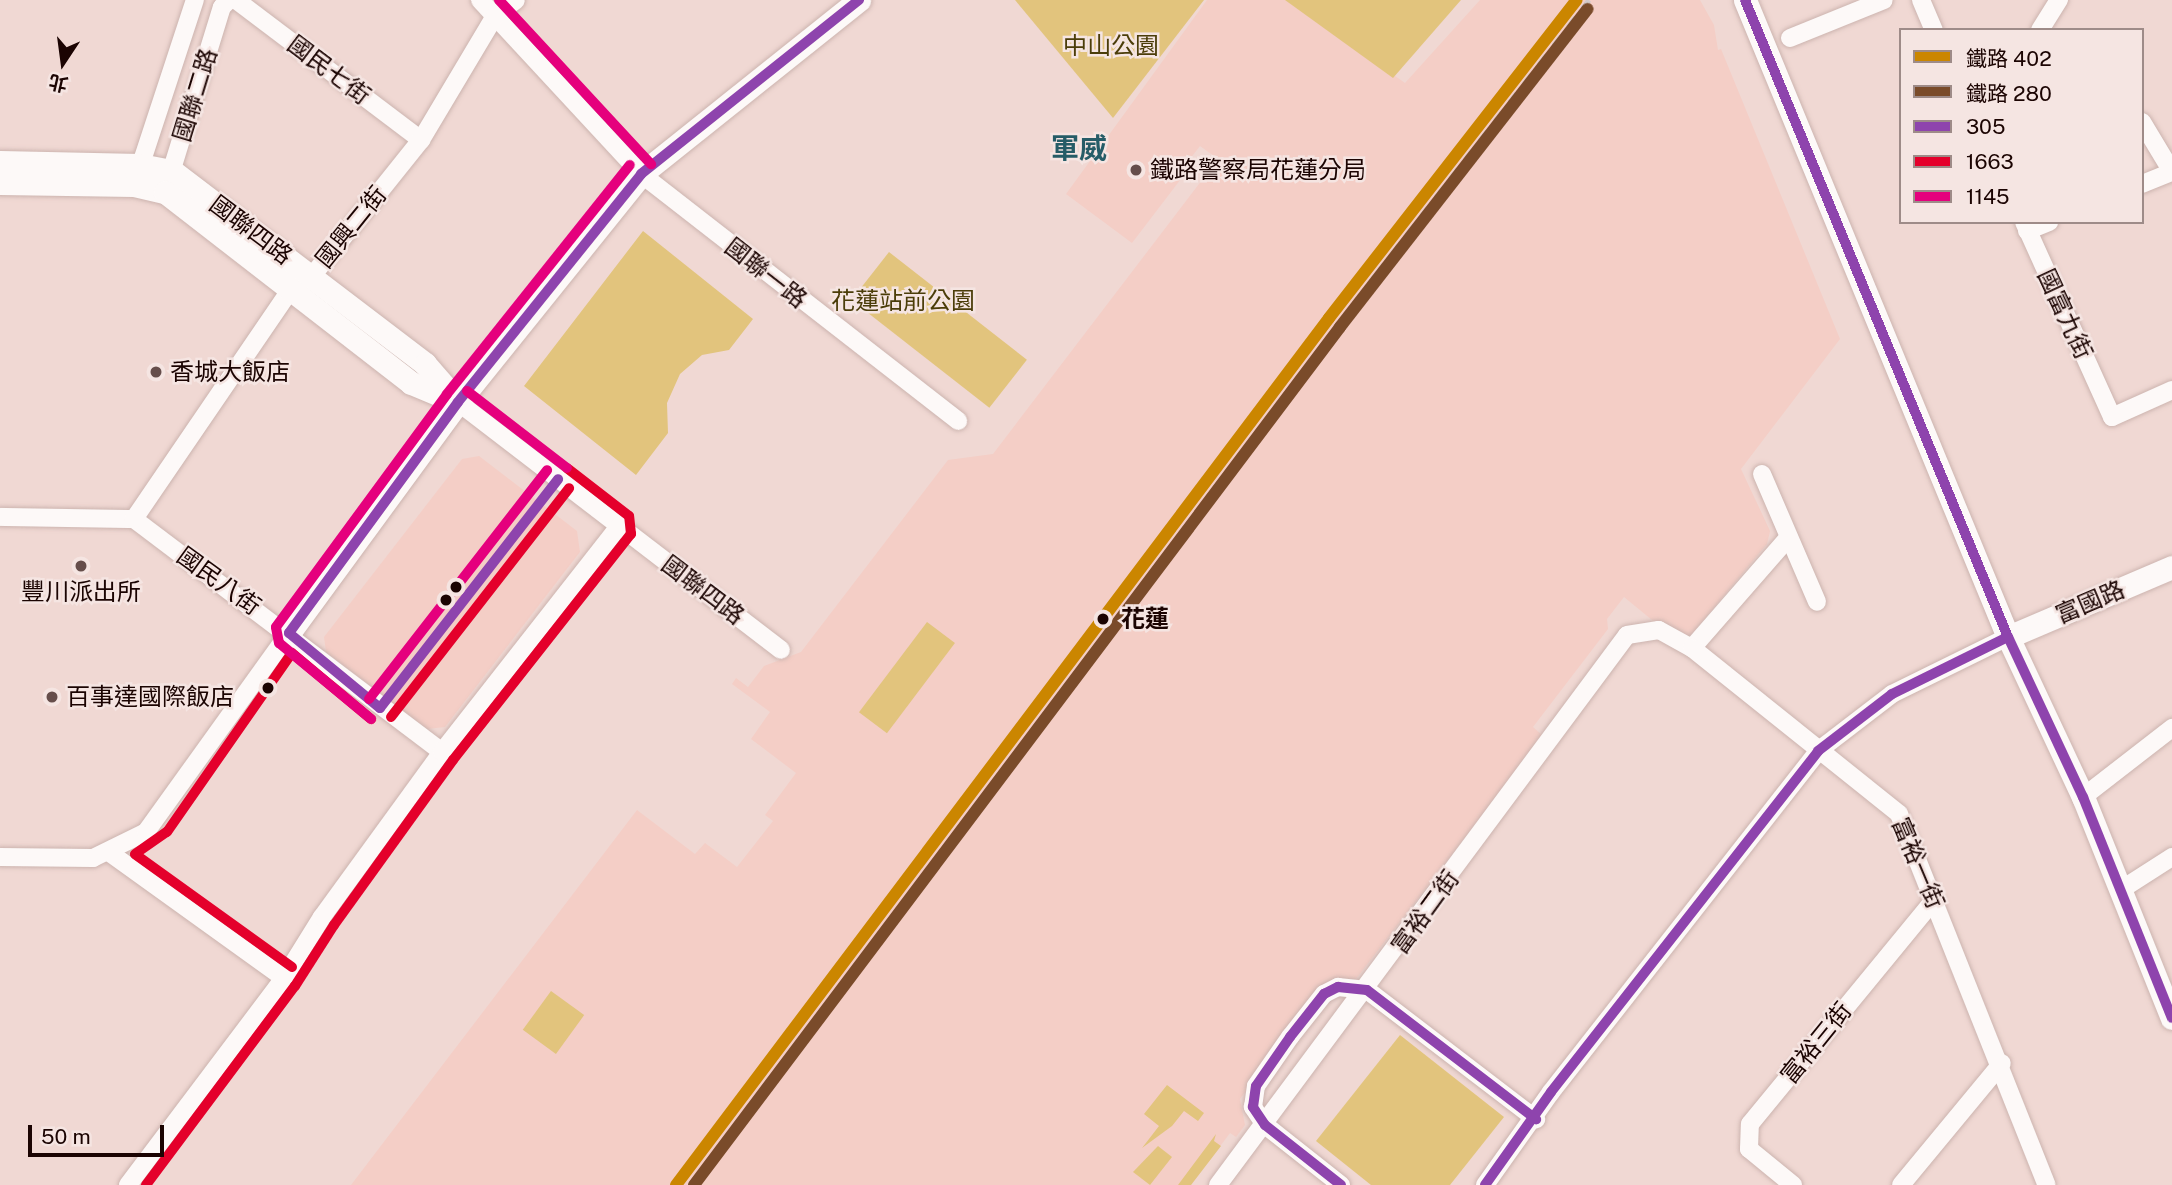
<!DOCTYPE html>
<html>
<head>
<meta charset="utf-8">
<style>
  body { margin:0 }
  #map { position:relative; width:2172px; height:1185px; overflow:hidden; background:#f0d8d3; font-family:"Public Sans","Noto Sans TC",sans-serif }
  div>[style] { position:absolute }
  .built>* { inset:0; background:#f4cec6 }
  .green>* { inset:0; background:#e2c47d; transform-origin:0 0 }
  .roads { filter:drop-shadow(0 0 2px #ccb4af) drop-shadow(0 0 2px #ccb4af) }
  .minor>* { height:18px; margin:-9px; padding:0 9px; transform-origin:9px; border-radius:9px; background:#fdf9f8 }
  .tertiary>* { height:23px; margin:-11.5px; padding:0 11.5px; transform-origin:11.5px; border-radius:11.5px; background:#fdf9f8 }
  .rail>* { height:5px; margin-top:-2.5px; transform-origin:0; background:repeating-linear-gradient(90deg,#d2cac9 0 12px,transparent 0 24px) }
  .bus-1>* { height:10px; margin:-5px; padding:0 5px; transform-origin:5px; border-radius:5px; background:#8e44ad }
  .bus-2>* { height:10px; margin:-5px; padding:0 5px; transform-origin:5px; border-radius:5px; background:#e4002b }
  .bus-3>* { height:10px; margin:-5px; padding:0 5px; transform-origin:5px; border-radius:5px; background:#e5007d }
  .rail-1>* { height:12px; margin:-6px; padding:0 6px; transform-origin:6px; border-radius:6px; background:#cb8600 }
  .rail-2>* { height:12px; margin:-6px; padding:0 6px; transform-origin:6px; border-radius:6px; background:#7a4b2a }
  .dots>* { width:19px; height:19px; translate:-50% -50%; box-sizing:border-box; border:4px solid #f5e5e2; border-radius:50% }
  span { translate:-50% -50%; white-space:nowrap; text-align:center; line-height:1.15; -webkit-text-stroke:5px #f5e5e2; paint-order:stroke }
  .park-label { font-size:24px; color:#4b3d09 }
  .street-label { font-size:24px; color:#1b0402 }
  .poi-label { font-size:24px; color:#1b0402 }
  .left { translate:0 -50%; text-align:left }
  .stop-label { font-size:24px; color:#1b0402; font-weight:700 }
  .quarter-label { font-size:28px; color:#255c67; font-weight:700 }
  .legend { position:absolute; left:1899px; top:28px; width:245px; height:196px; box-sizing:border-box; background:#f5e5e2; border:2px solid #9e8b88; margin:0; padding:9px 12px; list-style:none; font-size:21px; color:#1b0402 }
  .legend li { display:flex; align-items:center; gap:14px; height:35px }
  .legend b { width:35px; border:2px solid #9e8b88 }
  .north { position:absolute; left:28px; top:28px; width:70px; height:70px; -webkit-text-stroke:5px #f5e5e2; paint-order:stroke; rotate:193deg; font-size:19px; font-weight:700; line-height:28px; text-align:center; color:#1b0402 }
  .north::after { content:''; display:block; margin:auto; width:24px; height:32px; background:#1b0402; clip-path:polygon(50% 0,100% 100%,50% 72%,0 100%) }
  .scale { position:absolute; left:28px; top:1125px; width:136px; height:32px; box-sizing:border-box; border:4px solid #1b0402; border-top:0; padding-left:9px; font-size:21px; line-height:24px; white-space:nowrap; color:#1b0402; -webkit-text-stroke:5px #f5e5e2; paint-order:stroke }
</style>
</head>
<body>
<div id="map">
  <div class="built">
    <i style="clip-path:polygon(1207px 0,1288px 0,1405px 83px,1480px 0,1700px 0,1714px 25px,1718px 50px,1721px 49px,1840px 339px,1741px 469px,1770px 531px,1767px 544px,1691px 635px,1674px 638px,1624px 597px,1607px 619px,1608px 629px,1533px 727px,1543px 736px,1356px 979px,1328px 983px,1240px 1099px,1245px 1125px,1236px 1137px,1230px 1133px,1191px 1185px,351px 1185px,637px 810px,695px 854px,705px 843px,737px 867px,773px 821px,765px 815px,796px 773px,751px 739px,770px 712px,732px 684px,736px 678px,748px 687px,764px 666px,801px 652px,948px 460px,993px 454px,1218px 159px,1200px 146px,1183px 168px,1187px 171px,1132px 243px,1066px 194px)"></i>
    <i style="clip-path:polygon(479px 456px,577px 531px,580px 552px,445px 727px,427px 729px,326px 652px,324px 637px,462px 459px)"></i>
  </div>
  <div class="green">
    <i style="clip-path:polygon(1015px 0,1204px 0,1113px 118px)"></i>
    <i style="clip-path:polygon(1285px 0,1461px 0,1393px 78px)"></i>
    <i style="clip-path:polygon(643px 231px,753px 319px,729px 350px,702px 355px,680px 374px,667px 403px,668px 433px,636px 475px,524px 386px)"></i>
    <i style="left:889px;top:252px;width:175px;height:61px;rotate:38deg"></i>
    <i style="left:927px;top:622px;width:35px;height:113px;rotate:37deg"></i>
    <i style="left:551px;top:991px;width:41px;height:48px;rotate:36deg"></i>
    <i style="clip-path:polygon(1400px 1035px,1504px 1117px,1450px 1185px,1371px 1185px,1316px 1141px)"></i>
    <i style="clip-path:polygon(1167px 1085px,1204px 1113px,1198px 1121px,1184px 1111px,1172px 1126px,1142px 1148px,1159px 1126px,1144px 1114px)"></i>
    <i style="clip-path:polygon(1216px 1134px,1214px 1141px,1221px 1146px,1191px 1185px,1178px 1185px)"></i>
    <i style="clip-path:polygon(1158px 1146px,1172px 1157px,1150px 1185px,1133px 1172px)"></i>
  </div>
  <div class="roads">
    <div class="minor">
      <i style="left:236px;top:0;width:232px;rotate:37.1deg"></i>
      <i style="left:480px;top:0;width:237px;rotate:47.2deg"></i>
      <i style="left:641px;top:174px;width:402px;rotate:37.9deg"></i>
      <i style="left:1921px;top:0;width:33px;rotate:67deg"></i>
      <i style="left:2040px;top:30px;width:36px;rotate:-58deg"></i>
      <i style="left:1790px;top:38px;width:101px;rotate:-22deg"></i>
      <i style="left:2142px;top:122px;width:58px;rotate:59deg"></i>
      <i style="left:137px;top:176px;width:185px;rotate:-71.8deg"></i>
      <i style="left:168px;top:182px;width:183px;rotate:-72.9deg"></i>
      <i style="left:222px;top:7px;width:10px;rotate:-45deg"></i>
      <i style="left:2142px;top:184px;width:32px;rotate:-22deg"></i>
      <i style="left:2024px;top:222px;width:214px;rotate:65.7deg"></i>
      <i style="left:2112px;top:417px;width:66px;rotate:-24.2deg"></i>
      <i style="left:2027px;top:231px;width:24px;rotate:-22deg"></i>
      <i style="left:458px;top:402px;width:407px;rotate:37.5deg"></i>
      <i style="left:1762px;top:474px;width:139px;rotate:66.7deg"></i>
      <i style="left:0;top:517px;width:134px;rotate:0.9deg"></i>
      <i style="left:134px;top:519px;width:386px;rotate:37.1deg"></i>
      <i style="left:134px;top:519px;width:278px;rotate:-55.7deg"></i>
      <i style="left:291px;top:289px;width:25px;rotate:-32deg"></i>
      <i style="left:312px;top:276px;width:174px;rotate:-51.3deg"></i>
      <i style="left:421px;top:140px;width:144px;rotate:-59.2deg"></i>
      <i style="left:495px;top:16px;width:26px;rotate:-37deg"></i>
      <i style="left:1692px;top:648px;width:147px;rotate:-48.9deg"></i>
      <i style="left:2083px;top:797px;width:113px;rotate:-37.8deg"></i>
      <i style="left:110px;top:853px;width:214px;rotate:35.7deg"></i>
      <i style="left:0;top:857px;width:93px;rotate:0.6deg"></i>
      <i style="left:93px;top:858px;width:59px;rotate:-26.1deg"></i>
      <i style="left:146px;top:832px;width:245px;rotate:-54.3deg"></i>
      <i style="left:2119px;top:891px;width:63px;rotate:-32.7deg"></i>
      <i style="left:128px;top:1185px;width:259px;rotate:-53deg"></i>
      <i style="left:284px;top:978px;width:72px;rotate:-58.1deg"></i>
      <i style="left:322px;top:917px;width:204px;rotate:-54deg"></i>
      <i style="left:442px;top:752px;width:287px;rotate:-51.9deg"></i>
      <i style="left:1218px;top:1185px;width:685px;rotate:-53.36deg"></i>
      <i style="left:1627px;top:635px;width:32px;rotate:-9deg"></i>
      <i style="left:1659px;top:630px;width:38px;rotate:29deg"></i>
      <i style="left:1692px;top:648px;width:265px;rotate:38.7deg"></i>
      <i style="left:1899px;top:814px;width:399px;rotate:68.3deg"></i>
      <i style="left:1341px;top:1185px;width:97px;rotate:-141.7deg"></i>
      <i style="left:1265px;top:1125px;width:22px;rotate:-124deg"></i>
      <i style="left:1253px;top:1107px;width:21px;rotate:-82deg"></i>
      <i style="left:1256px;top:1086px;width:60px;rotate:-55.2deg"></i>
      <i style="left:1290px;top:1037px;width:55px;rotate:-51.7deg"></i>
      <i style="left:1324px;top:994px;width:16px;rotate:-27deg"></i>
      <i style="left:1338px;top:987px;width:29px;rotate:6deg"></i>
      <i style="left:1367px;top:990px;width:213px;rotate:37.4deg"></i>
      <i style="left:1485px;top:1185px;width:114px;rotate:-54.6deg"></i>
      <i style="left:1551px;top:1092px;width:433px;rotate:-51.9deg"></i>
      <i style="left:1818px;top:751px;width:93px;rotate:-37.6deg"></i>
      <i style="left:1892px;top:694px;width:129px;rotate:-26.2deg"></i>
      <i style="left:1793px;top:1185px;width:57px;rotate:-140.7deg"></i>
      <i style="left:1749px;top:1149px;width:25px;rotate:-88deg"></i>
      <i style="left:1750px;top:1124px;width:291px;rotate:-50.6deg"></i>
      <i style="left:1901px;top:1185px;width:158px;rotate:-50.4deg"></i>
    </div>
    <div class="tertiary">
      <i style="left:1745px;top:0;width:689px;rotate:67.57deg"></i>
      <i style="left:2008px;top:637px;width:177px;rotate:64.9deg"></i>
      <i style="left:2083px;top:797px;width:238px;rotate:68.1deg"></i>
      <i style="left:0;top:162px;width:140px;rotate:1.2deg"></i>
      <i style="left:140px;top:165px;width:33px;rotate:11deg"></i>
      <i style="left:172px;top:171px;width:318px;rotate:37.3deg"></i>
      <i style="left:425px;top:364px;width:50px;rotate:49deg"></i>
      <i style="left:0;top:183px;width:134px;rotate:0.9deg"></i>
      <i style="left:134px;top:185px;width:32px;rotate:13deg"></i>
      <i style="left:165px;top:192px;width:311px;rotate:37.8deg"></i>
      <i style="left:411px;top:383px;width:44px;rotate:22.5deg"></i>
      <i style="left:289px;top:633px;width:286px;rotate:-53.8deg"></i>
      <i style="left:458px;top:402px;width:292px;rotate:-51.2deg"></i>
      <i style="left:641px;top:174px;width:279px;rotate:-38.6deg"></i>
      <i style="left:2008px;top:637px;width:178px;rotate:-23.1deg"></i>
    </div>
  </div>
  <div class="rail">
    <i style="left:690px;top:1185px;width:1142px;rotate:-53.01deg"></i>
    <i style="left:1377px;top:273px;width:346px;rotate:-52.2deg"></i>
  </div>
  <div class="bus-1">
    <i style="left:1745px;top:0;width:689px;rotate:67.57deg"></i>
    <i style="left:2008px;top:637px;width:177px;rotate:64.9deg"></i>
    <i style="left:2083px;top:797px;width:238px;rotate:68.1deg"></i>
    <i style="left:289px;top:633px;width:286px;rotate:-53.8deg"></i>
    <i style="left:458px;top:402px;width:292px;rotate:-51.2deg"></i>
    <i style="left:641px;top:174px;width:279px;rotate:-38.6deg"></i>
    <i style="left:289px;top:633px;width:118px;rotate:39.5deg"></i>
    <i style="left:380px;top:708px;width:290px;rotate:-52.1deg"></i>
    <i style="left:1341px;top:1185px;width:97px;rotate:-141.7deg"></i>
    <i style="left:1265px;top:1125px;width:22px;rotate:-124deg"></i>
    <i style="left:1253px;top:1107px;width:21px;rotate:-82deg"></i>
    <i style="left:1256px;top:1086px;width:60px;rotate:-55.2deg"></i>
    <i style="left:1290px;top:1037px;width:55px;rotate:-51.7deg"></i>
    <i style="left:1324px;top:994px;width:16px;rotate:-27deg"></i>
    <i style="left:1338px;top:987px;width:29px;rotate:6deg"></i>
    <i style="left:1367px;top:990px;width:213px;rotate:37.4deg"></i>
    <i style="left:1485px;top:1185px;width:114px;rotate:-54.6deg"></i>
    <i style="left:1551px;top:1092px;width:433px;rotate:-51.9deg"></i>
    <i style="left:1818px;top:751px;width:93px;rotate:-37.6deg"></i>
    <i style="left:1892px;top:694px;width:129px;rotate:-26.2deg"></i>
  </div>
  <div class="bus-2">
    <i style="left:391px;top:717px;width:290px;rotate:-52.1deg"></i>
    <i style="left:292px;top:967px;width:193px;rotate:-144.3deg"></i>
    <i style="left:135px;top:854px;width:39px;rotate:-35deg"></i>
    <i style="left:167px;top:832px;width:218px;rotate:-55.1deg"></i>
    <i style="left:292px;top:653px;width:103px;rotate:39.9deg"></i>
    <i style="left:146px;top:1185px;width:249px;rotate:-53.2deg"></i>
    <i style="left:295px;top:986px;width:72px;rotate:-57.4deg"></i>
    <i style="left:334px;top:925px;width:203px;rotate:-54.2deg"></i>
    <i style="left:453px;top:760px;width:288px;rotate:-51.8deg"></i>
    <i style="left:631px;top:534px;width:18px;rotate:-96deg"></i>
    <i style="left:629px;top:516px;width:78px;rotate:-142.3deg"></i>
  </div>
  <div class="bus-3">
    <i style="left:499px;top:0;width:224px;rotate:47.2deg"></i>
    <i style="left:467px;top:391px;width:126px;rotate:37.6deg"></i>
    <i style="left:369px;top:699px;width:290px;rotate:-52.1deg"></i>
    <i style="left:371px;top:719px;width:119px;rotate:-140.4deg"></i>
    <i style="left:279px;top:643px;width:16px;rotate:-101deg"></i>
    <i style="left:276px;top:627px;width:289px;rotate:-53.7deg"></i>
    <i style="left:447px;top:394px;width:293px;rotate:-51.4deg"></i>
  </div>
  <div class="rail-1">
    <i style="left:676px;top:1185px;width:1085px;rotate:-53.01deg"></i>
    <i style="left:1329px;top:318px;width:403px;rotate:-52.1deg"></i>
  </div>
  <div class="rail-2">
    <i style="left:694px;top:1185px;width:1074px;rotate:-53.02deg"></i>
    <i style="left:1340px;top:327px;width:403px;rotate:-52.1deg"></i>
  </div>
  <div class="dots">
    <i style="left:1136px;top:170px;background:#664e4b"></i>
    <i style="left:156px;top:372px;background:#664e4b"></i>
    <i style="left:81px;top:566px;background:#664e4b"></i>
    <i style="left:456px;top:587px;background:#1b0402"></i>
    <i style="left:446px;top:600px;background:#1b0402"></i>
    <i style="left:1103px;top:619px;background:#1b0402"></i>
    <i style="left:268px;top:688px;background:#1b0402"></i>
    <i style="left:52px;top:697px;background:#664e4b"></i>
  </div>
  <div class="park-label">
    <span style="left:1111px;top:46px">中山公園</span>
    <span style="left:903px;top:301px">花蓮站前公園</span>
  </div>
  <div class="street-label">
    <span style="left:329px;top:70px;rotate:37deg">國民七街</span>
    <span style="left:195px;top:95px;rotate:-73deg">國聯二路</span>
    <span style="left:351px;top:227px;rotate:-51deg">國興二街</span>
    <span style="left:251px;top:230px;rotate:37deg">國聯四路</span>
    <span style="left:766px;top:273px;rotate:38deg">國聯一路</span>
    <span style="left:2065px;top:314px;rotate:65deg">國富九街</span>
    <span style="left:219px;top:581px;rotate:36deg">國民八街</span>
    <span style="left:703px;top:590px;rotate:37deg">國聯四路</span>
    <span style="left:2090px;top:602px;rotate:-23deg">富國路</span>
    <span style="left:1918px;top:863px;rotate:67deg">富裕一街</span>
    <span style="left:1425px;top:912px;rotate:-54deg">富裕二街</span>
    <span style="left:1816px;top:1043px;rotate:-51deg">富裕三街</span>
  </div>
  <div class="poi-label">
    <span class="left" style="left:1150px;top:170px">鐵路警察局花蓮分局</span>
    <span class="left" style="left:170px;top:372px">香城大飯店</span>
    <span style="left:81px;top:592px">豐川派出所</span>
    <span class="left" style="left:66px;top:697px">百事達國際飯店</span>
  </div>
  <div class="stop-label">
    <span class="left" style="left:1121px;top:619px">花蓮</span>
  </div>
  <div class="quarter-label">
    <span style="left:1079px;top:148px">軍威</span>
  </div>
  <ul class="legend">
  <li><b style="height:9px;background:#cb8600"></b>鐵路 402</li>
  <li><b style="height:9px;background:#7a4b2a"></b>鐵路 280</li>
  <li><b style="height:9px;background:#8e44ad"></b>305</li>
  <li><b style="height:9px;background:#e4002b"></b>1663</li>
  <li><b style="height:9px;background:#e5007d"></b>1145</li>
  </ul>
  <div class="north">北</div>
  <div class="scale">50 m</div>
</div>
</body>
</html>
